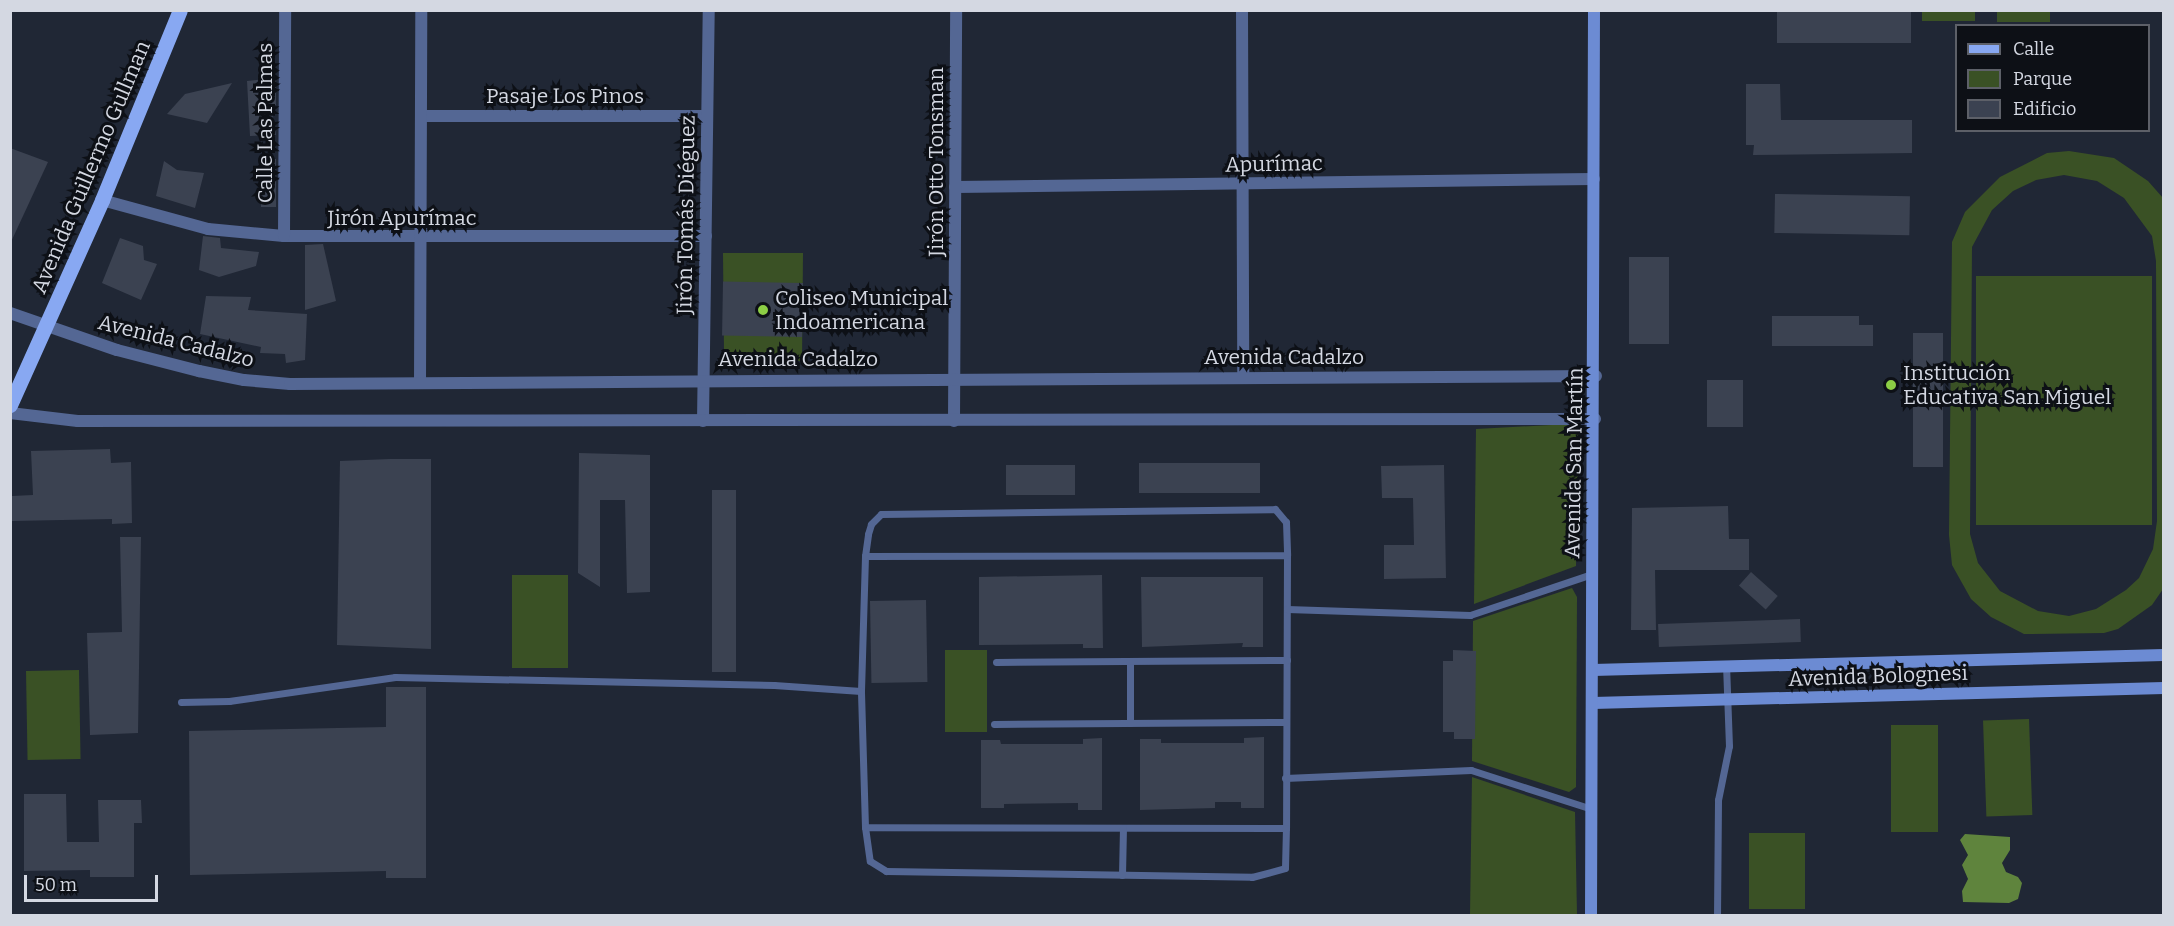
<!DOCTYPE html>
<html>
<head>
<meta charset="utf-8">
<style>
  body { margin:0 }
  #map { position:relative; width:2174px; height:926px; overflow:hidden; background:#202735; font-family:Bitter,serif }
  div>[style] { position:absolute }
  .green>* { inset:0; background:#3a5125; transform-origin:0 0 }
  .water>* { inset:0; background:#5f843d }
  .building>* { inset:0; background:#3b4251; transform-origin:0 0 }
  .service>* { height:7px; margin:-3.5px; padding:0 3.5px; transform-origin:3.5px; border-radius:3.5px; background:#546794 }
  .minor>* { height:12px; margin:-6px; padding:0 6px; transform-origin:6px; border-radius:6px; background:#546794 }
  .tertiary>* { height:12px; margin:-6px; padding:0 6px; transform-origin:6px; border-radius:6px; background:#546794 }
  .secondary>* { height:12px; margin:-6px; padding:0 6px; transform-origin:6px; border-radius:6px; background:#6c8bd3 }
  .primary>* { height:15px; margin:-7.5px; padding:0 7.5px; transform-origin:7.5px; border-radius:7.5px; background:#88a8f2 }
  .dots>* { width:16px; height:16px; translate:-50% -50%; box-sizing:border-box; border:3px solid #0d1016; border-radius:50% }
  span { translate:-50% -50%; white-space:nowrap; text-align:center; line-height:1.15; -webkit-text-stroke:6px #0d1016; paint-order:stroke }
  .street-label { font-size:21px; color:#d4d8e2 }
  .poi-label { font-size:21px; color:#d4d8e2 }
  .left { translate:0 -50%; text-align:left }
  .frame { position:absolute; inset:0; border:12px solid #d4d8e2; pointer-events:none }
  .legend { position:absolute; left:1955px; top:24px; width:195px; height:108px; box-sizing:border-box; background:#0d1016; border:2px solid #5d6068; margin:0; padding:8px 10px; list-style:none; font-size:18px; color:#d4d8e2 }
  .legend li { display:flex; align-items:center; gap:12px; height:30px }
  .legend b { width:30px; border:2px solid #5d6068 }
  .scale { position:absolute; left:24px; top:875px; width:134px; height:27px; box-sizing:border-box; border:3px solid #d4d8e2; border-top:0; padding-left:8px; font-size:18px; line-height:21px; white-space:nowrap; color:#d4d8e2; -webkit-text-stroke:4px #0d1016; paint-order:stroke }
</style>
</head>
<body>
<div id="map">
  <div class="green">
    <i style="left:1922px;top:11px;width:53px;height:10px"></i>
    <i style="left:1997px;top:11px;width:53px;height:11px"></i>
    <i style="clip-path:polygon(evenodd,2069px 151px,2114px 158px,2148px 181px,2163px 198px,2163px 589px,2152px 605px,2118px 629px,2104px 633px,2024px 634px,1991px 617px,1971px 599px,1952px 565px,1949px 535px,1952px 242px,1965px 212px,2000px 177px,2047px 153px,2069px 151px,2064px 175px,2097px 181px,2124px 198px,2152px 236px,2156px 261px,2157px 521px,2153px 549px,2139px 578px,2126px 590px,2096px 609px,2069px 616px,2038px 611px,2000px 591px,1978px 563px,1970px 534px,1972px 247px,1992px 210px,2013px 191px,2036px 180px,2064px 175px)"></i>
    <i style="clip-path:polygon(723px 253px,803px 253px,802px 361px,733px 360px,724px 350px)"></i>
    <i style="left:1976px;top:276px;width:176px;height:249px"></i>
    <i style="clip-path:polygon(1570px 424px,1579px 435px,1576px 566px,1474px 604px,1476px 429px)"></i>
    <i style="left:512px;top:575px;width:56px;height:93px"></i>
    <i style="clip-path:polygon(1572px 588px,1577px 597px,1576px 787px,1569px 792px,1472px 761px,1473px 621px)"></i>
    <i style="left:945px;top:650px;width:42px;height:82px"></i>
    <i style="left:79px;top:670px;width:89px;height:53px;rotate:89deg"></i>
    <i style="left:2029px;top:719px;width:96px;height:46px;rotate:88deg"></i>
    <i style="left:1891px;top:725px;width:47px;height:107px"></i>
    <i style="clip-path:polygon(1472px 777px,1575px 812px,1577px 915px,1470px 915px)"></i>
    <i style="left:1805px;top:833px;width:76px;height:56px;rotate:90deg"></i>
  </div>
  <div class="water">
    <i style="clip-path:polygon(1965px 834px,2010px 837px,2010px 850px,2002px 863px,2006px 872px,2018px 877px,2022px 883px,2018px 899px,2009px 903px,1963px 902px,1962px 891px,1968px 879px,1962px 865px,1968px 855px,1960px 840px)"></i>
  </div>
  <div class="building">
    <i style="left:1777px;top:10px;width:134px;height:33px"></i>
    <i style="clip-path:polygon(276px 78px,276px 105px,271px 105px,276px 135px,250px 136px,247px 81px)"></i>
    <i style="clip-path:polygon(232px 83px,207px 123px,167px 114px,185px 94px)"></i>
    <i style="clip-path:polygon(1746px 84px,1780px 84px,1781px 120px,1912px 120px,1912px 153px,1753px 155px,1754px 145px,1746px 145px)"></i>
    <i style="clip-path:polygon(10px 148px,48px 162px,10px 244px)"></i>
    <i style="left:276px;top:159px;width:48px;height:15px;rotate:90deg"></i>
    <i style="clip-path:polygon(164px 161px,177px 170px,204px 173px,195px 208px,156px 196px)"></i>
    <i style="left:1775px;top:194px;width:135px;height:39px;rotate:1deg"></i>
    <i style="clip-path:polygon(203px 236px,220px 238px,221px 248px,259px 252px,256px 266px,219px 277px,199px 270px)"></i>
    <i style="clip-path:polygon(120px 238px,143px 246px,144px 260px,157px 264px,141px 300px,102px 283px)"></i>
    <i style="clip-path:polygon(323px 244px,336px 301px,305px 310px,305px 245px)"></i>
    <i style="left:1629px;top:257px;width:40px;height:87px"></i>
    <i style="left:803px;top:283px;width:54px;height:80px;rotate:91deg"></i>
    <i style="clip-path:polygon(206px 296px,251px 297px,248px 310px,307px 314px,305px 360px,286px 363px,285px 354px,260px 353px,261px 347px,200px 334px)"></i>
    <i style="clip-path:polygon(1772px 316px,1859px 316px,1859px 325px,1873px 325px,1873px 346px,1772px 346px)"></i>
    <i style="left:1913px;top:333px;width:30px;height:134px"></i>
    <i style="left:1707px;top:380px;width:36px;height:47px"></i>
    <i style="clip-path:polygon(110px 449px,111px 463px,131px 462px,132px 523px,112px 524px,112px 519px,12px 521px,12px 496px,33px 495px,31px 451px)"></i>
    <i style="clip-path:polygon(579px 453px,650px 455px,650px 592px,627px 593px,625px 500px,600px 500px,600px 587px,578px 573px)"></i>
    <i style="clip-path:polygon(390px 459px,431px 459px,431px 649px,337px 645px,340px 461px)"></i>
    <i style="left:1260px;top:463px;width:30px;height:121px;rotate:90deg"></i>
    <i style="left:1006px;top:465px;width:69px;height:30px"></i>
    <i style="clip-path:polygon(1444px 465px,1446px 578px,1384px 579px,1384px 545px,1414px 545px,1413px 498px,1382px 498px,1381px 466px)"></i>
    <i style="left:736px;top:490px;width:182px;height:24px;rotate:90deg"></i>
    <i style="clip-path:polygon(1728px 506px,1729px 539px,1749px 539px,1749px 570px,1655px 570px,1656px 630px,1631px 630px,1632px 508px)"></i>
    <i style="clip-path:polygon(120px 537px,141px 537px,138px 733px,90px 735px,87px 633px,122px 632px)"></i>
    <i style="left:1751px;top:572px;width:36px;height:18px;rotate:42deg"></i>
    <i style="clip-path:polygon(1102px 575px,1103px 648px,1083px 648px,1083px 644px,979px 645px,979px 577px)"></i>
    <i style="clip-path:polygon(1141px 577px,1263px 577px,1263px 647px,1242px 647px,1243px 643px,1142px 647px)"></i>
    <i style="left:926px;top:600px;width:82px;height:56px;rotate:89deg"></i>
    <i style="left:1800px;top:619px;width:23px;height:142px;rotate:88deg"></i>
    <i style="clip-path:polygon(1453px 650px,1476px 651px,1475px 739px,1454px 739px,1454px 732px,1443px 732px,1443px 661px,1453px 661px)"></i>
    <i style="clip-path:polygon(386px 687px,426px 687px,426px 878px,386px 878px,386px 871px,190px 875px,189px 731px,386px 727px)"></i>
    <i style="clip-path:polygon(1264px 737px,1264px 808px,1241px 808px,1241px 802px,1215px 802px,1215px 808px,1140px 810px,1140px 739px,1161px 739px,1161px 743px,1244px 743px,1244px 738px)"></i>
    <i style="clip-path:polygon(1102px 738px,1102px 810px,1078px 810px,1078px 803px,1004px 804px,1004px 808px,981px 808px,981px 740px,1000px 740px,1001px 744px,1083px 744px,1083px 739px)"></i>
    <i style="clip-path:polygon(24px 794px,66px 794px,67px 842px,99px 842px,98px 800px,141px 800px,142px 823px,134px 823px,134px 877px,90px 877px,90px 870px,24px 871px)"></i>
  </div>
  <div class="service">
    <i style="left:865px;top:556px;width:422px;rotate:-0.1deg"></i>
    <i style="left:1287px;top:555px;width:273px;rotate:90.2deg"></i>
    <i style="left:1286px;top:828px;width:421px;rotate:-179.9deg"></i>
    <i style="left:865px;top:827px;width:136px;rotate:-91.7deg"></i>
    <i style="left:861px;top:691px;width:135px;rotate:-88.3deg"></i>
    <i style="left:865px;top:556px;width:22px;rotate:-82deg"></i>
    <i style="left:868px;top:534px;width:10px;rotate:-73deg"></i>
    <i style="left:871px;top:524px;width:14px;rotate:-45deg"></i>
    <i style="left:881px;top:514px;width:394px;rotate:-0.7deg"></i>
    <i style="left:1275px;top:509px;width:17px;rotate:50deg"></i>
    <i style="left:1286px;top:522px;width:33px;rotate:88deg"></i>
    <i style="left:1287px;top:609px;width:183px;rotate:1.9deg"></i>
    <i style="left:1470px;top:615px;width:129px;rotate:-18.6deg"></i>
    <i style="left:1130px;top:661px;width:62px;rotate:90deg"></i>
    <i style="left:996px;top:662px;width:291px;rotate:-0.4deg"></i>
    <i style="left:181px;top:702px;width:48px;rotate:-1.2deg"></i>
    <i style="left:229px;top:701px;width:168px;rotate:-8.2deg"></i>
    <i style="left:395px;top:677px;width:379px;rotate:1.2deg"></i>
    <i style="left:774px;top:685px;width:87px;rotate:3.9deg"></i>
    <i style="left:994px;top:724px;width:292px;rotate:-0.4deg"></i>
    <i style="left:1285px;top:778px;width:186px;rotate:-2.5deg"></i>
    <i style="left:1471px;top:770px;width:127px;rotate:17.9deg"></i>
    <i style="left:865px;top:827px;width:34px;rotate:82deg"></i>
    <i style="left:870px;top:861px;width:19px;rotate:32deg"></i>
    <i style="left:886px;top:871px;width:366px;rotate:0.9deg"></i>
    <i style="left:1252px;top:877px;width:34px;rotate:-15deg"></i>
    <i style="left:1285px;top:868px;width:40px;rotate:-88.6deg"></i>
    <i style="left:1122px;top:875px;width:47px;rotate:-88.8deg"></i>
    <i style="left:1717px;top:916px;width:116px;rotate:-89.5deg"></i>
    <i style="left:1718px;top:800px;width:55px;rotate:-78.5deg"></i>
    <i style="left:1729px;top:746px;width:80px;rotate:-92.1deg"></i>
  </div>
  <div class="minor">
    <i style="left:1242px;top:10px;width:367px;rotate:89.8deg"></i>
    <i style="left:423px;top:116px;width:284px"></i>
    <i style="left:955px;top:187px;width:639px;rotate:-0.72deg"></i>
    <i style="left:102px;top:200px;width:110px;rotate:15.3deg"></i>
    <i style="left:208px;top:229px;width:76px;rotate:5.3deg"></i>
    <i style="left:284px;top:236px;width:422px"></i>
    <i style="left:284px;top:236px;width:226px;rotate:-89.7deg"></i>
    <i style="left:420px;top:383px;width:373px;rotate:-89.8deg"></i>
    <i style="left:703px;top:421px;width:411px;rotate:-89.2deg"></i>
    <i style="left:954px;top:421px;width:411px;rotate:-89.7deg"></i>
  </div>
  <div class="tertiary">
    <i style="left:10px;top:313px;width:113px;rotate:19.1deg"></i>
    <i style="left:117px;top:350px;width:85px;rotate:14.4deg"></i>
    <i style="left:199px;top:371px;width:46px;rotate:11.3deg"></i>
    <i style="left:244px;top:380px;width:46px;rotate:5deg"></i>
    <i style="left:290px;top:384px;width:1306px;rotate:-0.35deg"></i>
    <i style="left:10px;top:413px;width:68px;rotate:6.7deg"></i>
    <i style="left:78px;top:421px;width:1517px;rotate:-0.08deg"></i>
  </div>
  <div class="secondary">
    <i style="left:1593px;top:670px;width:571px;rotate:-1.5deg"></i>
    <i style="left:1593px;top:703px;width:571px;rotate:-1.5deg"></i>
    <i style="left:1591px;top:916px;width:906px;rotate:-89.81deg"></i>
  </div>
  <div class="primary">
    <i style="left:10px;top:405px;width:225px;rotate:-65.8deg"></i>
    <i style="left:102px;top:200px;width:205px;rotate:-67.7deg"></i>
  </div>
  <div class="dots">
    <i style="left:763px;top:310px;background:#8cce45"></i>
    <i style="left:1891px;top:385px;background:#8cce45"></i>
  </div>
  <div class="street-label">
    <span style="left:565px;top:96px">Pasaje Los Pinos</span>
    <span style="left:265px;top:123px;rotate:-90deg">Calle Las Palmas</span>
    <span style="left:936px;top:162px;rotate:-90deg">Jirón Otto Tonsman</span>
    <span style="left:1274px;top:164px;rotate:-1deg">Apurímac</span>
    <span style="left:91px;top:167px;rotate:-67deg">Avenida Guillermo Gullman</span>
    <span style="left:686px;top:215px;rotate:-89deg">Jirón Tomás Diéguez</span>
    <span style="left:402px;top:218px">Jirón Apurímac</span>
    <span style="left:176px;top:341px;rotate:14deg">Avenida Cadalzo</span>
    <span style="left:1284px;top:357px">Avenida Cadalzo</span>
    <span style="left:798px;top:359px">Avenida Cadalzo</span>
    <span style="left:1574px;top:463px;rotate:-89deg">Avenida San Martín</span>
    <span style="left:1878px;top:676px;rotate:-2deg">Avenida Bolognesi</span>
  </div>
  <div class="poi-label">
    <span class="left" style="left:775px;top:310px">Coliseo Municipal<br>Indoamericana</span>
    <span class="left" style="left:1903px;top:385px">Institución<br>Educativa San Miguel</span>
  </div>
  <div class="frame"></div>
  <ul class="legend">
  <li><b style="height:8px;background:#88a8f2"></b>Calle</li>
  <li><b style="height:16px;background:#3a5125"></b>Parque</li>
  <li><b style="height:16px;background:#3b4251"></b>Edificio</li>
  </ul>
  <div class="scale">50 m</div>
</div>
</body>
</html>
